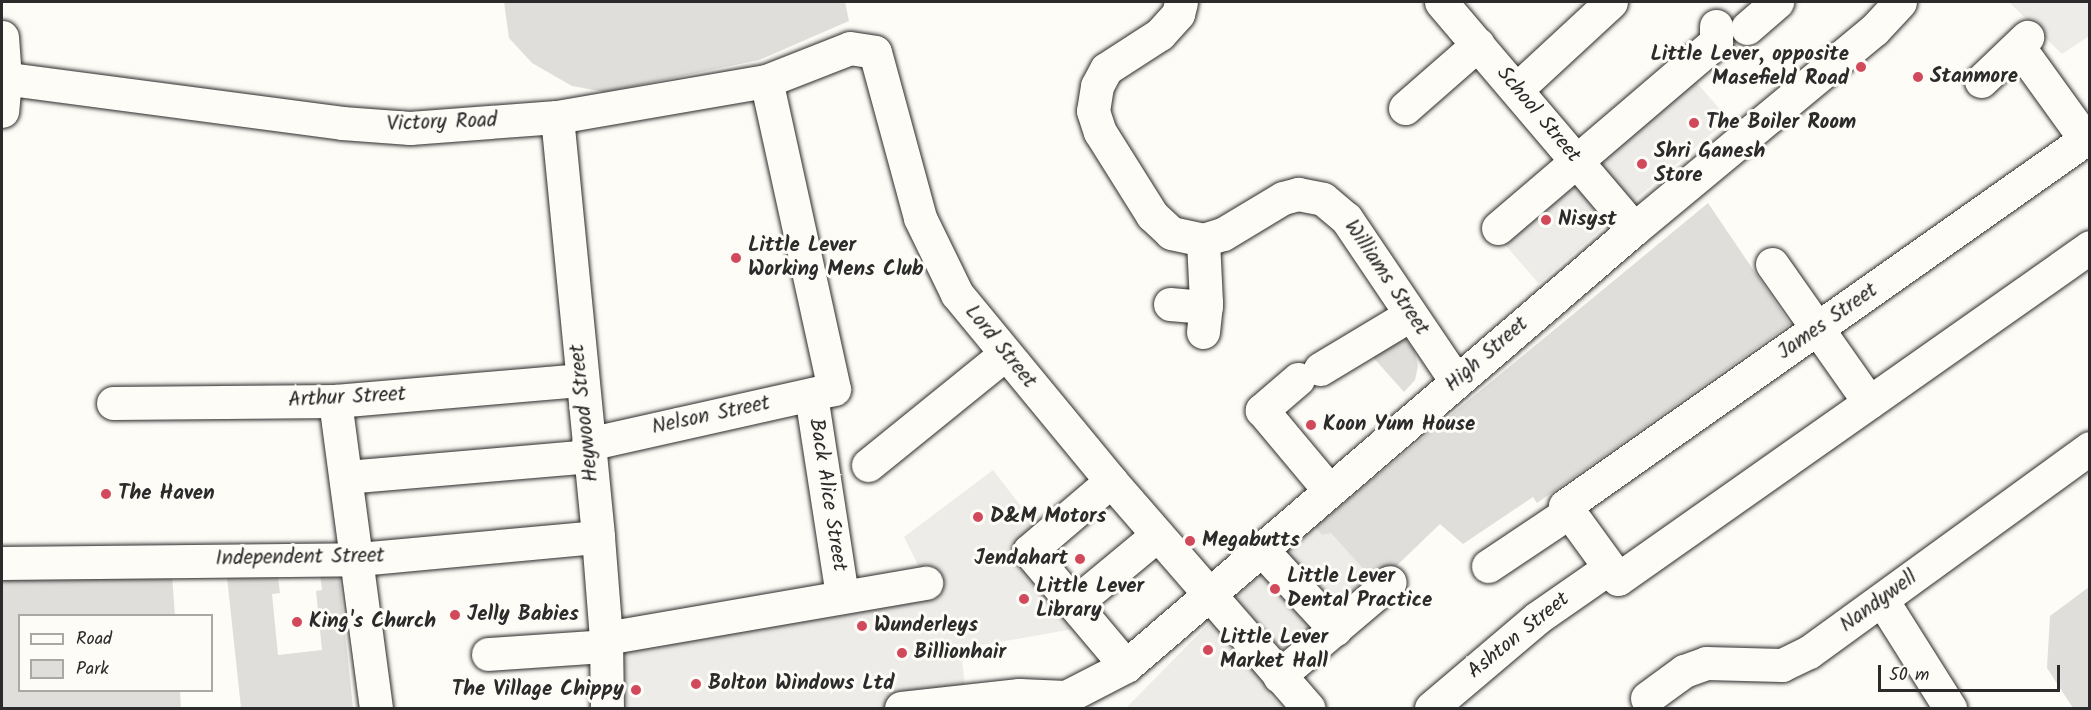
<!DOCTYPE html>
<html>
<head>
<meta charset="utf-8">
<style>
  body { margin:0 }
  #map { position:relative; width:2091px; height:710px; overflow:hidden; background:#fdfcf7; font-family:Kalam,sans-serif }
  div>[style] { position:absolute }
  .built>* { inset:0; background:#edece8; transform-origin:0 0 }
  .green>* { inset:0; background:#dfdeda }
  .roads { filter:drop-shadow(0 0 2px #2b2b2b) drop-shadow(0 0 2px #2b2b2b) }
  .minor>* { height:33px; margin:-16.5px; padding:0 16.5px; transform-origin:16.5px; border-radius:16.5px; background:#fdfcf7 }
  .major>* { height:33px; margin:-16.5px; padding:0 16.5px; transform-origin:16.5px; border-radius:16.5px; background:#fdfcf7 }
  .dots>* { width:16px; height:16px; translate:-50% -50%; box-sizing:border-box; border:3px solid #fdfcf7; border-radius:50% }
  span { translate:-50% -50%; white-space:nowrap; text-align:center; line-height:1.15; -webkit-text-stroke:6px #fdfcf7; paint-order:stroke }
  .poi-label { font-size:21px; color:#2b2b2b; font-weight:700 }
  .right { translate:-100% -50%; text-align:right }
  .left { translate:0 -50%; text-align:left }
  .street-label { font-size:21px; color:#2b2b2b }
  .frame { position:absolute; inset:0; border:3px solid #2b2b2b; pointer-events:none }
  .legend { position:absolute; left:18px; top:614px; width:195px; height:78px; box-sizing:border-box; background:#fdfcf7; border:2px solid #a9a8a5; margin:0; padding:8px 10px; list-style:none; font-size:18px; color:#2b2b2b }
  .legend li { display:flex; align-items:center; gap:12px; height:30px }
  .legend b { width:30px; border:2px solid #a9a8a5 }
  .scale { position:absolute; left:1878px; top:665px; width:182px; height:27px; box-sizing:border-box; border:3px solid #2b2b2b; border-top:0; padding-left:8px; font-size:18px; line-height:21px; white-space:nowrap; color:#2b2b2b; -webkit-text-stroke:4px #fdfcf7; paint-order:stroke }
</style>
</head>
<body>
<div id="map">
  <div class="built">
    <i style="clip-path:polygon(2009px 2px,2089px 2px,2089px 36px,2062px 54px)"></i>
    <i style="left:1677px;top:60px;width:78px;height:251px;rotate:49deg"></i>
    <i style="clip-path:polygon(993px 470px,1037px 527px,1008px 552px,1073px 629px,961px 649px,967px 708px,627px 708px,621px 640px,931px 591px,904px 537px)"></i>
    <i style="clip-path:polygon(1315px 527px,1322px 535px,1331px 532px,1374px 581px,1401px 582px,1269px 694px,1281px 708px,1126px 708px,1234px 598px)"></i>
  </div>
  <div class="green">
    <i style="clip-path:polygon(504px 2px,845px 2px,849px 21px,759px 60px,605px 92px,572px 86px,532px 63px,509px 38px)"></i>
    <i style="clip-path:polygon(1708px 203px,1790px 324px,1537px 503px,1533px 497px,1463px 544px,1440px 524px,1391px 571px,1374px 581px,1331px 533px,1322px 535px,1315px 527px)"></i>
    <i style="clip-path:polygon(1404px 338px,1414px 349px,1418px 366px,1415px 380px,1404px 392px,1371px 355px)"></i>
    <i style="clip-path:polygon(320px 573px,339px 576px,353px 708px,241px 708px,227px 577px,278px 577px,280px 593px,272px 594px,278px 655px,322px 650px,316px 591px,322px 590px)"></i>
    <i style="clip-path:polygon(172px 576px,175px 615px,20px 616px,20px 690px,180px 691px,181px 708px,2px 708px,2px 579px)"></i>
    <i style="clip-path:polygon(2089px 587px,2089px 708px,2073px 708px,2047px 668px,2050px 616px)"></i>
  </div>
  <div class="roads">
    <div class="minor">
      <i style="left:1181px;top:2px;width:12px;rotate:104deg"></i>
      <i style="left:1178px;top:14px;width:27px;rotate:132deg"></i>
      <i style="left:1160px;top:34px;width:64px;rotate:147.1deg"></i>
      <i style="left:1106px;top:69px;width:19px;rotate:118deg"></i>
      <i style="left:1097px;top:86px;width:25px;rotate:99deg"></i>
      <i style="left:1093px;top:111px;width:22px;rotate:72deg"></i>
      <i style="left:1100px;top:132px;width:98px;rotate:57.9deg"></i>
      <i style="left:1152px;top:215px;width:26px;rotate:43deg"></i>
      <i style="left:1171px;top:233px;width:33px;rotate:12deg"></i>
      <i style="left:1203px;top:240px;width:21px;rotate:-17deg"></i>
      <i style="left:1223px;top:234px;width:70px;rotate:-31deg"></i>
      <i style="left:1283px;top:198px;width:16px;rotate:-15deg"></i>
      <i style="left:1298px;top:194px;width:25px;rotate:11deg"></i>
      <i style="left:1323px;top:199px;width:30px;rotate:40deg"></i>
      <i style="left:1346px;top:218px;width:197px;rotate:56deg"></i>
      <i style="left:1441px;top:2px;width:298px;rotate:49.6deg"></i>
      <i style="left:1747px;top:28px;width:40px;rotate:-41deg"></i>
      <i style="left:2px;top:37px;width:42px;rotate:85.9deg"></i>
      <i style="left:5px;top:79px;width:32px;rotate:95deg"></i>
      <i style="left:2018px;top:46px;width:115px;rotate:54.2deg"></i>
      <i style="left:2px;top:78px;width:343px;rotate:7.5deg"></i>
      <i style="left:342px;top:123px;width:68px;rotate:4.2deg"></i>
      <i style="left:410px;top:128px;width:147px;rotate:-4.3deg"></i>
      <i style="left:557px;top:117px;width:212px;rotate:-9.8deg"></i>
      <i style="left:766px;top:81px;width:90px;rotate:-21.4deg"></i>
      <i style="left:850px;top:48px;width:25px;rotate:9deg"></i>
      <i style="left:875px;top:52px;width:172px;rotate:74.8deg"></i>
      <i style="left:920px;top:218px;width:85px;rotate:64deg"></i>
      <i style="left:957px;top:294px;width:242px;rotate:50.5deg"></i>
      <i style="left:1111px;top:481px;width:301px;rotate:49deg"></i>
      <i style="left:1981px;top:81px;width:64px;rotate:-43.7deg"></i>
      <i style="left:1517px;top:89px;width:128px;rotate:-42.8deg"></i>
      <i style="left:1405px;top:108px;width:97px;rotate:-41.2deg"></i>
      <i style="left:557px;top:117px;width:422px;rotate:84.4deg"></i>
      <i style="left:598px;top:537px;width:101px;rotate:85.5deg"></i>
      <i style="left:606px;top:638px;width:70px;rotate:89.2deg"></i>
      <i style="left:2090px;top:136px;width:642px;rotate:144.83deg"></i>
      <i style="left:1565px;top:506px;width:90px;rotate:54deg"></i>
      <i style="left:1618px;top:579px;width:577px;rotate:-35.12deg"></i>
      <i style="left:1498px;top:228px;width:287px;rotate:-40.5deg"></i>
      <i style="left:1716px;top:42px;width:16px;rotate:-90deg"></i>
      <i style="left:1772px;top:264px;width:169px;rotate:54.9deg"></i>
      <i style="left:1170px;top:304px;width:36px;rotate:5deg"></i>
      <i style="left:1203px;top:332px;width:30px;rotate:-84deg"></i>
      <i style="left:1206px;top:302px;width:62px;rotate:-92.8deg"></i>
      <i style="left:1320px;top:369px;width:105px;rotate:-31deg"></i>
      <i style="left:1298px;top:379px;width:48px;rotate:139.3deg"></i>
      <i style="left:1262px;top:410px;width:104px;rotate:50.1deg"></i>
      <i style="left:811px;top:395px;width:203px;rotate:81.2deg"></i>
      <i style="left:335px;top:401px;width:310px;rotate:82.4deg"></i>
      <i style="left:113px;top:403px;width:222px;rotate:-0.5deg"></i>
      <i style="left:335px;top:401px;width:248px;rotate:-4.9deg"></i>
      <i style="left:588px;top:444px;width:252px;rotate:-12.6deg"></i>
      <i style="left:834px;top:389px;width:315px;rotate:-102.4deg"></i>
      <i style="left:868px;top:465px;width:176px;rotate:-39deg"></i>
      <i style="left:346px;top:477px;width:244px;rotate:-4.9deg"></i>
      <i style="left:1111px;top:481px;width:108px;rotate:139.5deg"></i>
      <i style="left:1029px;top:551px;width:150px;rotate:49.9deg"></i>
      <i style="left:1262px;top:550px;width:108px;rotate:47.3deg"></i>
      <i style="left:2px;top:563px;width:357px;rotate:-0.6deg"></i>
      <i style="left:359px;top:559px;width:240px;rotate:-5.3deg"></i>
      <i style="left:1488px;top:566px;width:97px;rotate:-33.7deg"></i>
      <i style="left:1882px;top:600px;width:128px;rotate:57.8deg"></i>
      <i style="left:1074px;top:604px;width:108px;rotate:-39.7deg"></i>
      <i style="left:606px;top:638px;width:325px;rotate:-9.8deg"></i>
      <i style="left:488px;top:654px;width:118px;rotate:-3.9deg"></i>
      <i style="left:1279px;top:676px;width:145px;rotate:-40.3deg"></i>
      <i style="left:1647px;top:698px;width:46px;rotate:-36.1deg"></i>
      <i style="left:1684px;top:671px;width:23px;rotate:-20deg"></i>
      <i style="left:1706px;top:663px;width:76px;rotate:1.5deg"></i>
      <i style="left:1782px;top:665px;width:30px;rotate:-26deg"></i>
      <i style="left:1809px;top:652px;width:347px;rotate:-36deg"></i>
      <i style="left:1431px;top:708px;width:139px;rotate:-40.3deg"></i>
      <i style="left:1537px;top:618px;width:88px;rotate:-34.8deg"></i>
    </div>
    <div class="major">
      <i style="left:901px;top:708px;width:119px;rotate:-6.3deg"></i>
      <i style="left:1019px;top:695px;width:47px;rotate:2.4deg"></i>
      <i style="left:1066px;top:697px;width:68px;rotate:-27.3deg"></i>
      <i style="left:1126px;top:666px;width:670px;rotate:-40.7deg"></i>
      <i style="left:1634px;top:229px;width:312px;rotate:-39.7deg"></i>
      <i style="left:1874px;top:30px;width:38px;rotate:-47deg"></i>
    </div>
  </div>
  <div class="dots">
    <i style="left:1861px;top:67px;background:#d1495b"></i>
    <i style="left:1918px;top:77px;background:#d1495b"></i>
    <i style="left:1694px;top:123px;background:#d1495b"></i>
    <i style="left:1642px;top:164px;background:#d1495b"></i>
    <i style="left:1546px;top:220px;background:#d1495b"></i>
    <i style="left:736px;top:258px;background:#d1495b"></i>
    <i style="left:1311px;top:425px;background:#d1495b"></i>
    <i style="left:106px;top:494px;background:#d1495b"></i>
    <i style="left:978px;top:517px;background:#d1495b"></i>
    <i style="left:1190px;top:541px;background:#d1495b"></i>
    <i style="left:1080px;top:559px;background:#d1495b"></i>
    <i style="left:1275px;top:589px;background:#d1495b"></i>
    <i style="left:1024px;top:599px;background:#d1495b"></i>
    <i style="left:455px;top:615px;background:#d1495b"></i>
    <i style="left:297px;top:622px;background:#d1495b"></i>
    <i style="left:862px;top:626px;background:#d1495b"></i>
    <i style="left:1208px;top:650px;background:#d1495b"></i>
    <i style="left:902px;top:653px;background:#d1495b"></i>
    <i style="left:696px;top:684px;background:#d1495b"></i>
    <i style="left:636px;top:690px;background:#d1495b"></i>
  </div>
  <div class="poi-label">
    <span class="right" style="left:1849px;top:67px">Little Lever, opposite<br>Masefield Road</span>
    <span class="left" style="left:1930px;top:77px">Stanmore</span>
    <span class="left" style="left:1706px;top:123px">The Boiler Room</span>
    <span class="left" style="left:1654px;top:164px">Shri Ganesh<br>Store</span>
    <span class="left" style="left:1558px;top:220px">Nisyst</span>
    <span class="left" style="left:748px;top:258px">Little Lever<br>Working Mens Club</span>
    <span class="left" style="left:1323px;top:425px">Koon Yum House</span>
    <span class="left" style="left:118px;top:494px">The Haven</span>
    <span class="left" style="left:990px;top:517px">D&amp;M Motors</span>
    <span class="left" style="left:1202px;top:541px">Megabutts</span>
    <span class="right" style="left:1068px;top:559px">Jendahart</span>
    <span class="left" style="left:1287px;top:589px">Little Lever<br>Dental Practice</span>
    <span class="left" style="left:1036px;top:599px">Little Lever<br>Library</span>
    <span class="left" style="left:467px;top:615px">Jelly Babies</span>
    <span class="left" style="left:309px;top:622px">King's Church</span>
    <span class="left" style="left:874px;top:626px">Wunderleys</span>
    <span class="left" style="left:1220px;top:650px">Little Lever<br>Market Hall</span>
    <span class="left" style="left:914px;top:653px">Billionhair</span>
    <span class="left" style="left:708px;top:684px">Bolton Windows Ltd</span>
    <span class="right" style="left:624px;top:690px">The Village Chippy</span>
  </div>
  <div class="street-label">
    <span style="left:1538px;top:115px;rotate:50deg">School Street</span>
    <span style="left:442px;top:123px;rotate:-2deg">Victory Road</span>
    <span style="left:1386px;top:278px;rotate:56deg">Williams Street</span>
    <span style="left:1828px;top:322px;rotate:-35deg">James Street</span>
    <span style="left:1000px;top:347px;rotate:51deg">Lord Street</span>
    <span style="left:1487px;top:355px;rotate:-41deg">High Street</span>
    <span style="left:347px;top:398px;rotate:-3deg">Arthur Street</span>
    <span style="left:585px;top:413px;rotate:-96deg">Heywood Street</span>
    <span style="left:711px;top:416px;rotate:-12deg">Nelson Street</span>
    <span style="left:827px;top:495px;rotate:81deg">Back Alice Street</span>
    <span style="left:300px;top:558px;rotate:-1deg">Independent Street</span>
    <span style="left:1879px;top:602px;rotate:-36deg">Nandywell</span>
    <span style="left:1519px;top:636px;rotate:-39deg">Ashton Street</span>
  </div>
  <div class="frame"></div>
  <ul class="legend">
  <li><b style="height:8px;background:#fdfcf7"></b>Road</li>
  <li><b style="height:16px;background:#dfdeda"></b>Park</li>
  </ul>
  <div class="scale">50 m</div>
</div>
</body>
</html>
